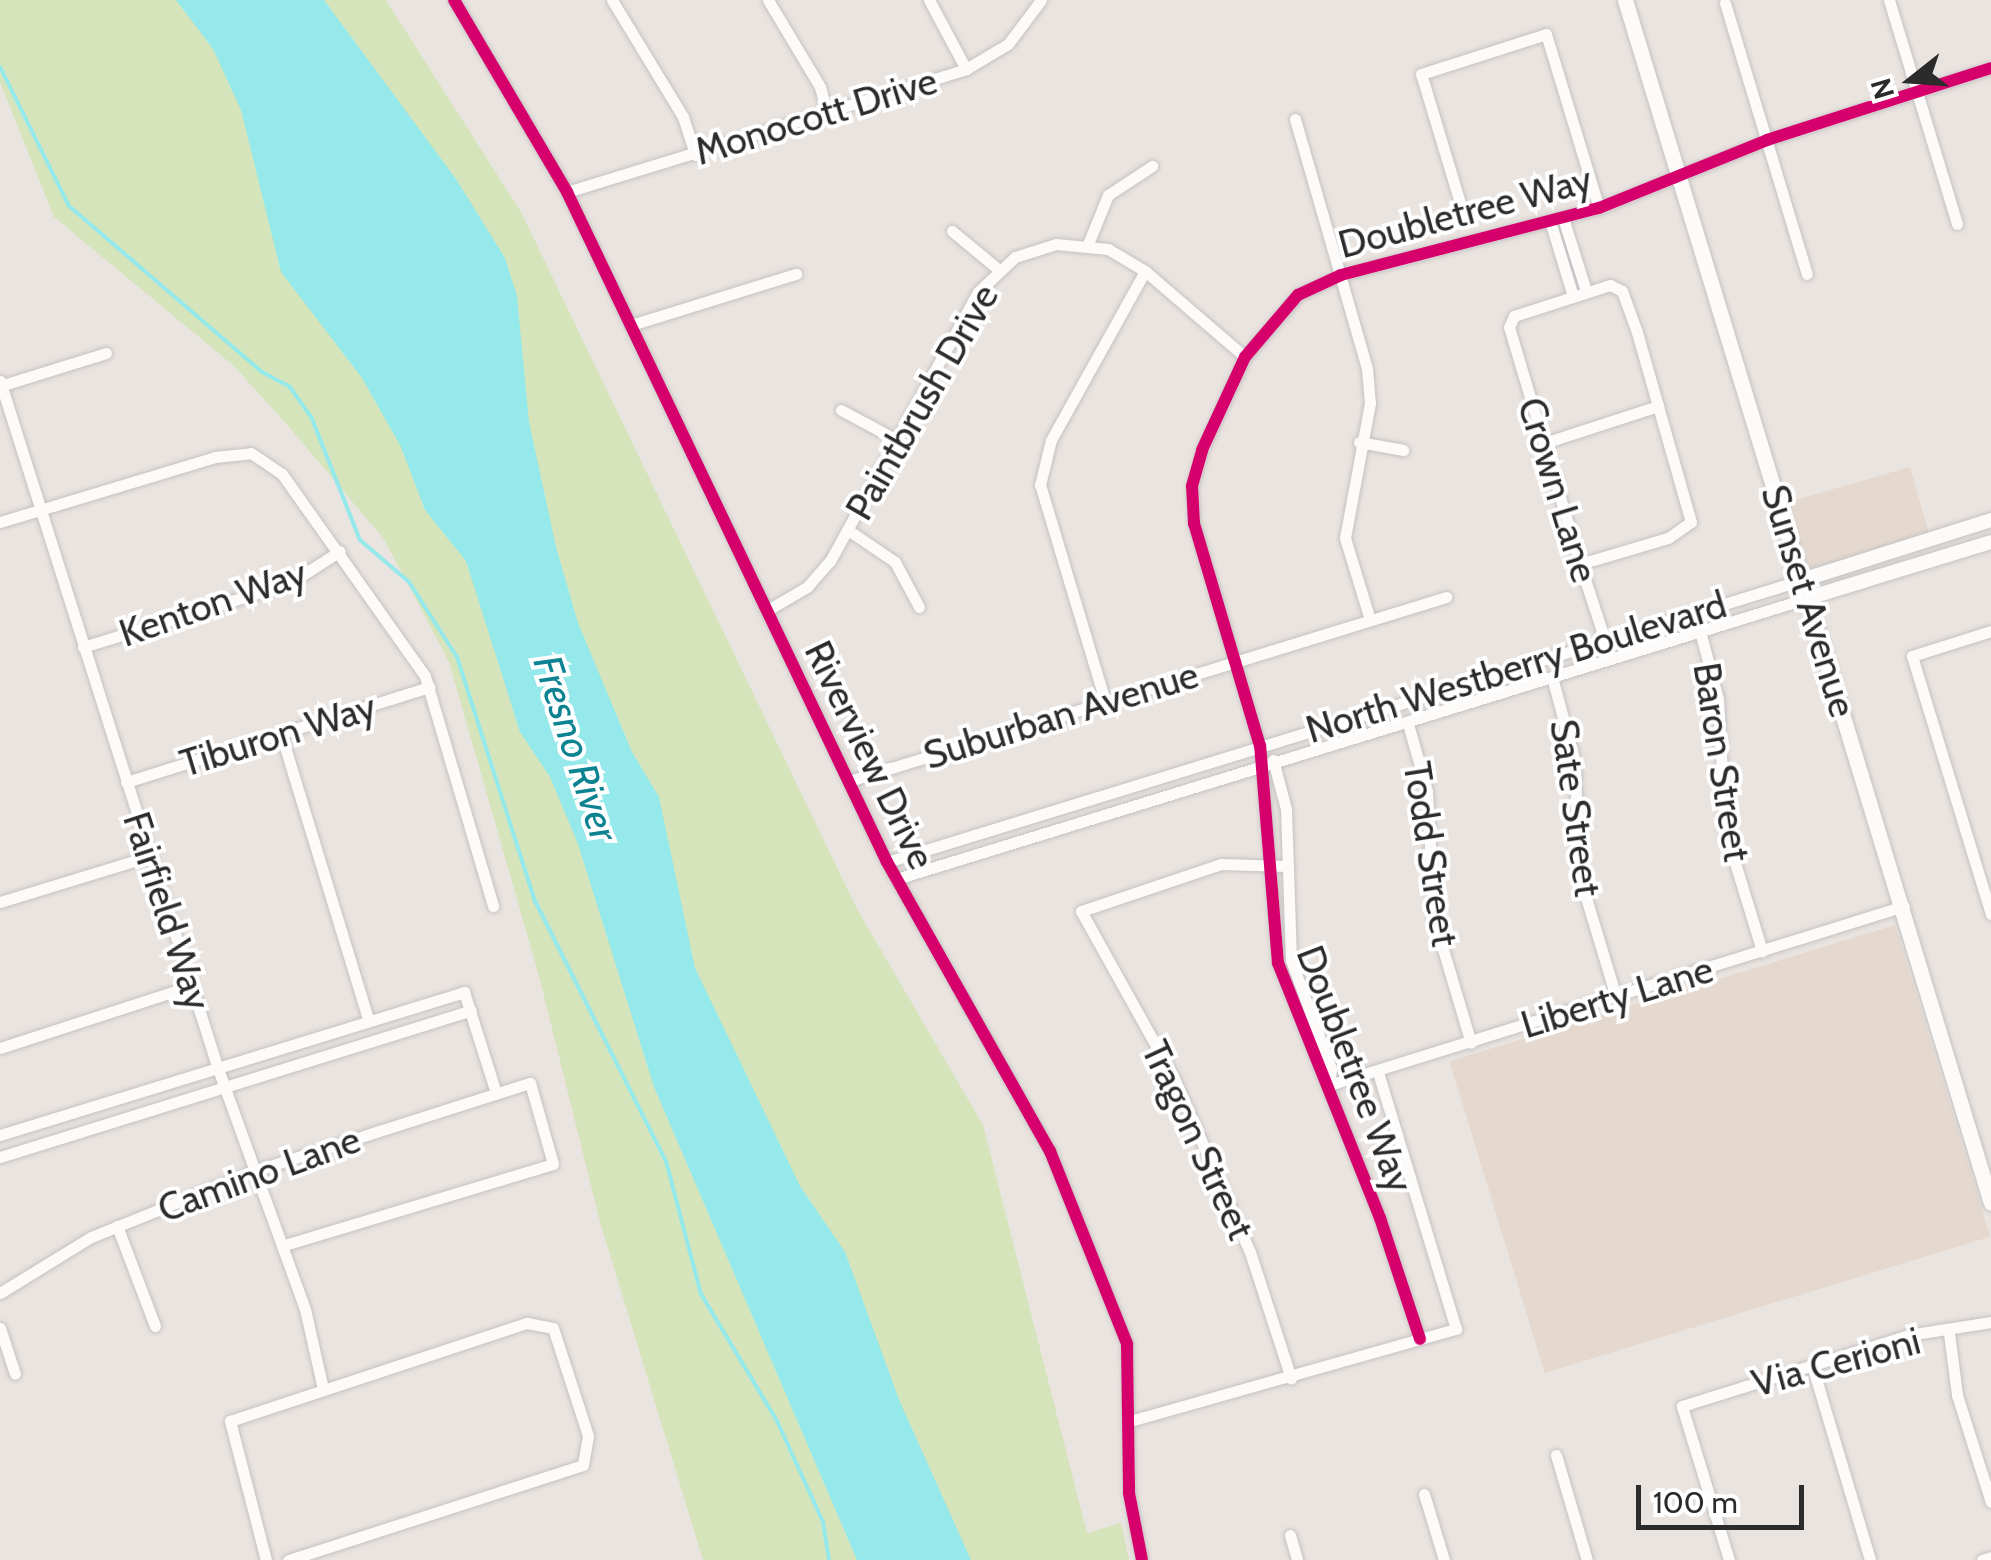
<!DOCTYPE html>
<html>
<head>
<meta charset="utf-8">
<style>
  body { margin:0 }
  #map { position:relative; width:1991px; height:1560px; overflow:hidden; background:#eae4e0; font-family:Cabin,sans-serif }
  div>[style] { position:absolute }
  .education>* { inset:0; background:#e5d9cf; transform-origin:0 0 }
  .green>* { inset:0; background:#d5e4ba }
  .water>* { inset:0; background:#95e9ea }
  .stream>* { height:4px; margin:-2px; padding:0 2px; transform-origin:2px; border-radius:2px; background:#95e9ea }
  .roads { filter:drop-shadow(0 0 2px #c4c2c2) drop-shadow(0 0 2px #c4c2c2) }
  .minor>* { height:11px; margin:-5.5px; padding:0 5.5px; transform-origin:5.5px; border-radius:5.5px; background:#fcfbfa }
  .tertiary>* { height:14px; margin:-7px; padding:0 7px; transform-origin:7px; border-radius:7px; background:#fcfbfa }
  .secondary>* { height:15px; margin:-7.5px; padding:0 7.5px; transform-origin:7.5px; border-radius:7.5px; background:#fcfbfa }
  .cycleway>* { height:12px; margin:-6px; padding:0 6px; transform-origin:6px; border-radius:6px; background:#d6006c }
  span { translate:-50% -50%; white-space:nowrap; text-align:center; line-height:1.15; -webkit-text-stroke:8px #fff; paint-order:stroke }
  .street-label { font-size:38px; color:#2b2b2b }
  .water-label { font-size:40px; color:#0d8290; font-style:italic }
  .north { position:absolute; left:1861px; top:30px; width:100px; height:100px; -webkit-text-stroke:8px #fff; paint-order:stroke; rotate:253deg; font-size:28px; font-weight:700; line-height:40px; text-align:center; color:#2b2b2b }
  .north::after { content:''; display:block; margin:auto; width:35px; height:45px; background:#2b2b2b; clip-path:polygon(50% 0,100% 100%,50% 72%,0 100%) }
  .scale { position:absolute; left:1636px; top:1485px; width:168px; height:45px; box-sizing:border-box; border:5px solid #2b2b2b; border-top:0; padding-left:12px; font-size:30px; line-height:35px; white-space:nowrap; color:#2b2b2b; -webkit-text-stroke:8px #fff; paint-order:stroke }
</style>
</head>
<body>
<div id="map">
  <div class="education">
    <i style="left:1910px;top:467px;width:71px;height:128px;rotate:74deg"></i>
    <i style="left:1895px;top:925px;width:326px;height:466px;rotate:73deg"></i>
  </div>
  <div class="green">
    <i style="clip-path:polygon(0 0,386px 0,521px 212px,857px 909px,983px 1125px,1087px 1533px,1121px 1523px,1129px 1560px,703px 1560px,600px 1222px,539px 976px,449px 662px,384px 539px,289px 427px,234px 366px,54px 217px,0 82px)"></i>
  </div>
  <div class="water">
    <i style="clip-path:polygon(176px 0,324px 0,456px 179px,505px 258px,517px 296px,529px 422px,556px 547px,578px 623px,632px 752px,659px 797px,695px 968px,800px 1186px,845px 1252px,900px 1402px,971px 1560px,857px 1560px,654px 1087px,578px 844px,550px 777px,520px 732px,466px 561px,425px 510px,401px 447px,362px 378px,281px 272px,241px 110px,213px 49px)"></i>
  </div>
  <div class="stream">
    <i style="left:0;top:67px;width:155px;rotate:63.6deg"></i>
    <i style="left:69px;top:206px;width:255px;rotate:40.7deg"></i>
    <i style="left:262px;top:372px;width:32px;rotate:28deg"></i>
    <i style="left:290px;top:387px;width:39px;rotate:55deg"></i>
    <i style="left:312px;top:419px;width:130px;rotate:68.4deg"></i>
    <i style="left:360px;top:540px;width:65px;rotate:40.6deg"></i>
    <i style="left:409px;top:582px;width:89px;rotate:57.4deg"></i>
    <i style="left:457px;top:657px;width:256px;rotate:72.3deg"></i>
    <i style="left:535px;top:901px;width:291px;rotate:63.3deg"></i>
    <i style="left:666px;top:1161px;width:138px;rotate:75.3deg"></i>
    <i style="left:701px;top:1294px;width:148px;rotate:59.1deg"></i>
    <i style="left:777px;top:1421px;width:111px;rotate:65.5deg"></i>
    <i style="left:823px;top:1522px;width:38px;rotate:81deg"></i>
  </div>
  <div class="roads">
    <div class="minor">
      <i style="left:454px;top:0;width:223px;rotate:59.5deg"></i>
      <i style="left:567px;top:192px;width:742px;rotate:64.47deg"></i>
      <i style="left:887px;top:862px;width:332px;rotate:60.6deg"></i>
      <i style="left:1050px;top:1151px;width:208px;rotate:68.2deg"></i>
      <i style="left:1127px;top:1344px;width:149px;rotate:89.2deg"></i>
      <i style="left:1129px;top:1493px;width:68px;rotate:79deg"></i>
      <i style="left:612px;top:0;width:137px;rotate:58.7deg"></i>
      <i style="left:683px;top:117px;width:40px;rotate:72deg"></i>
      <i style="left:768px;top:0;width:101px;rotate:59.1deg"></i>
      <i style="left:820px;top:87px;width:30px;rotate:75deg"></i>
      <i style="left:929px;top:0;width:78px;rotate:61.8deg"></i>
      <i style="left:1889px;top:0;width:234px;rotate:73.1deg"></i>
      <i style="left:1725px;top:3px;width:283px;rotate:73.2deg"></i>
      <i style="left:1295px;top:119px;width:260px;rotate:73.9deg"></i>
      <i style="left:1367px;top:369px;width:34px;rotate:85deg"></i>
      <i style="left:1370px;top:403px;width:137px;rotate:100.5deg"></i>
      <i style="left:1345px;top:538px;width:86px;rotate:73deg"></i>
      <i style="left:567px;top:192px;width:418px;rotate:-17.1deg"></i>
      <i style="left:966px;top:69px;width:49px;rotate:-30.8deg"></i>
      <i style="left:1008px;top:44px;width:55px;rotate:-53.1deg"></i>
      <i style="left:1464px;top:216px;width:148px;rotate:-106.8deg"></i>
      <i style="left:1421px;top:74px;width:131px;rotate:-17.7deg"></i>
      <i style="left:1546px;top:34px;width:182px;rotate:73.1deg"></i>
      <i style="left:1563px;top:218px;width:77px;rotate:72.5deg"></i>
      <i style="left:1550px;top:221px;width:78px;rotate:73deg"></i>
      <i style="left:952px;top:231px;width:60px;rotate:39.6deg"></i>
      <i style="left:1088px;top:244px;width:53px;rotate:-67.8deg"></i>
      <i style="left:1108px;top:195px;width:53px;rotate:-33.4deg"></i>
      <i style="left:631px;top:325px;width:173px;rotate:-17.2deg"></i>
      <i style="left:0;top:381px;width:719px;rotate:72.42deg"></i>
      <i style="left:217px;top:1066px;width:258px;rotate:70.1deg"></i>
      <i style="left:305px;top:1309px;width:82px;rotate:77.3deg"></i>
      <i style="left:0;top:386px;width:111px;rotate:-17.3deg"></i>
      <i style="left:841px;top:410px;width:64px;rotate:28.2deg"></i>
      <i style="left:1359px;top:442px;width:45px;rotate:10.3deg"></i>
      <i style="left:1544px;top:443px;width:120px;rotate:-18deg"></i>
      <i style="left:0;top:522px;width:225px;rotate:-16.8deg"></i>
      <i style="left:215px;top:457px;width:36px;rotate:-6deg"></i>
      <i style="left:251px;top:453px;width:37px;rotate:34deg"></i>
      <i style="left:282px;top:474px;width:247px;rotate:54.7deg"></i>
      <i style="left:425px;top:676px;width:240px;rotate:73.5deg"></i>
      <i style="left:848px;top:530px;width:57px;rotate:34.2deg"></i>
      <i style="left:895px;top:562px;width:51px;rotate:61.9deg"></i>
      <i style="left:1580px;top:564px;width:92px;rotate:-16.5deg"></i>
      <i style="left:1668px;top:538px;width:28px;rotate:-35deg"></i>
      <i style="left:1691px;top:522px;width:198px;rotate:-105.9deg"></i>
      <i style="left:1637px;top:332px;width:44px;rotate:-110.1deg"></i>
      <i style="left:1622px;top:291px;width:13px;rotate:-153deg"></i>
      <i style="left:1610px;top:285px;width:101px;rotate:162.1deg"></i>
      <i style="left:1514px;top:316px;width:12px;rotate:114deg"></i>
      <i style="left:1509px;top:327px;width:247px;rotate:73.3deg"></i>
      <i style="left:1580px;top:564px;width:100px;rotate:71.9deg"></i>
      <i style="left:766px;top:611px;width:48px;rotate:-30.3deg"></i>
      <i style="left:807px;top:587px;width:35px;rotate:-49deg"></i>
      <i style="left:830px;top:561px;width:307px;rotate:-61.2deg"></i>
      <i style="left:978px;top:292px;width:51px;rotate:-43.4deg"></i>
      <i style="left:1015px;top:257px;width:43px;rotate:-17.6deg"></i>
      <i style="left:1056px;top:244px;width:52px;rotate:5.5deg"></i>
      <i style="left:1108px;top:249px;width:43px;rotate:30.7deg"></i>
      <i style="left:1145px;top:271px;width:132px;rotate:40.7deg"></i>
      <i style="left:1700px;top:631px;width:70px;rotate:75.2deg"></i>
      <i style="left:1718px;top:699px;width:131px;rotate:86.9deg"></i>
      <i style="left:1725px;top:830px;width:127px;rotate:73deg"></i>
      <i style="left:1991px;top:631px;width:83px;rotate:162.4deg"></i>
      <i style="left:1912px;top:656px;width:270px;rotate:73deg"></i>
      <i style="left:83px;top:647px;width:217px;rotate:-17.2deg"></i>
      <i style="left:290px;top:583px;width:59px;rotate:-32.6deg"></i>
      <i style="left:1552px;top:677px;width:88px;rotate:74.9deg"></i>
      <i style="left:1575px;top:762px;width:109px;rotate:88.4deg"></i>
      <i style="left:1578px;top:871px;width:132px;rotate:73.2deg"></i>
      <i style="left:1105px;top:701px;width:226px;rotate:-106.7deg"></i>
      <i style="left:1040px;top:485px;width:46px;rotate:-76.3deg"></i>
      <i style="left:1051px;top:440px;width:193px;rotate:-60.9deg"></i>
      <i style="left:1408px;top:724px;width:70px;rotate:74.2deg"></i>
      <i style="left:1427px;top:791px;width:128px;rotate:86.9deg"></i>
      <i style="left:1434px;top:919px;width:129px;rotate:73.4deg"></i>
      <i style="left:281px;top:734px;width:297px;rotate:73deg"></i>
      <i style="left:1273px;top:760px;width:51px;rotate:75.1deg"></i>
      <i style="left:1286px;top:809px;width:151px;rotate:88.1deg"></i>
      <i style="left:1291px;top:960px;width:116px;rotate:69.8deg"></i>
      <i style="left:1331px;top:1069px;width:16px;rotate:97deg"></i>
      <i style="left:849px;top:781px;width:625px;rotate:-17.13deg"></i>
      <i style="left:126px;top:782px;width:318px;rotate:-17.4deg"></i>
      <i style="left:887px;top:862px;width:957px;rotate:-17.13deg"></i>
      <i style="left:1288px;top:866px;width:67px;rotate:-178.3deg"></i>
      <i style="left:1221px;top:864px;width:148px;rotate:161.4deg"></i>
      <i style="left:1081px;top:911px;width:189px;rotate:60.9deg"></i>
      <i style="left:1173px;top:1076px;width:192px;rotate:66.4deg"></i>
      <i style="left:1250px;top:1252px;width:133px;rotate:72deg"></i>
      <i style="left:896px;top:879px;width:954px;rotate:-17.12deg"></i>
      <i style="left:0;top:902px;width:157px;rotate:-17deg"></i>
      <i style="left:0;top:1048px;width:201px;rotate:-18deg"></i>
      <i style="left:1329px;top:1085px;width:602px;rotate:-17.29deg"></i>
      <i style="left:0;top:1135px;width:486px;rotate:-17.1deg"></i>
      <i style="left:464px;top:992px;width:106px;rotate:72.4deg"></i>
      <i style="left:0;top:1157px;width:493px;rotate:-17.3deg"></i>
      <i style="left:117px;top:1226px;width:107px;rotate:69.2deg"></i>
      <i style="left:0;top:1293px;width:107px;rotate:-31.6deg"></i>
      <i style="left:91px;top:1237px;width:176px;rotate:-22deg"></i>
      <i style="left:254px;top:1171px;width:290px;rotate:-17.7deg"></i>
      <i style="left:530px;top:1083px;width:84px;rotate:74.1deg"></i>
      <i style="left:553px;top:1164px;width:283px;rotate:163.2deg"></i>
      <i style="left:0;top:1328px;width:48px;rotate:71.9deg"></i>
      <i style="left:1949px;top:1333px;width:63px;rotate:82.6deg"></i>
      <i style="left:1957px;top:1395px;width:112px;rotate:72.4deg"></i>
      <i style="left:1420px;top:1339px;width:127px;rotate:-108.3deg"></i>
      <i style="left:1380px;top:1218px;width:275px;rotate:-111.8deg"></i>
      <i style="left:1278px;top:963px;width:218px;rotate:-94.7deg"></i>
      <i style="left:1260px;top:746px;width:233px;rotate:-106.5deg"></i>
      <i style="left:1194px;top:523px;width:37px;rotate:-93deg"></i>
      <i style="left:1192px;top:486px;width:37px;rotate:-74deg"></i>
      <i style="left:1202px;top:450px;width:102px;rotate:-65.2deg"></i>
      <i style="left:1245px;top:357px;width:82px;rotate:-49.5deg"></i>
      <i style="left:1298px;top:295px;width:47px;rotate:-24.9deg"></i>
      <i style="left:1341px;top:275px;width:267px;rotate:-14.6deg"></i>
      <i style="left:1599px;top:208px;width:181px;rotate:-22deg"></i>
      <i style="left:1767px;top:140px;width:235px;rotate:-17.8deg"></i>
      <i style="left:1812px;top:1365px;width:203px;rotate:73.4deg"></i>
      <i style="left:1130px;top:1421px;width:339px;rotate:-15.8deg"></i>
      <i style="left:1456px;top:1329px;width:269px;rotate:-106.9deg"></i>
      <i style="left:1556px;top:1455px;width:109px;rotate:73.6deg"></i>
      <i style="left:1424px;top:1494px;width:69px;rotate:73.1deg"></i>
      <i style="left:1290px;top:1535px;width:26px;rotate:74deg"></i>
      <i style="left:266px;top:1560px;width:144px;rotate:-104.5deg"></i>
      <i style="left:230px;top:1421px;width:313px;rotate:-18.3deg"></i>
      <i style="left:527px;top:1323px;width:26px;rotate:11deg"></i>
      <i style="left:553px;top:1328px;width:114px;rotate:72deg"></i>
      <i style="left:588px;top:1436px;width:29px;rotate:100deg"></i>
      <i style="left:583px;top:1465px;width:310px;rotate:162.1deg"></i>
      <i style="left:1729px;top:1560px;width:161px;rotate:-107deg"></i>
      <i style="left:1682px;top:1406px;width:237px;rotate:-17.4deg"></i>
      <i style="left:1908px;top:1335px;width:84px;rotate:-8.9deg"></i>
      <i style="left:1982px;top:1560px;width:9px;rotate:-18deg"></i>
    </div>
    <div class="tertiary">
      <i style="left:1802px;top:580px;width:198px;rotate:-17.6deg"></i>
      <i style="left:1808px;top:598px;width:191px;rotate:-17deg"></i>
    </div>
    <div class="secondary">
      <i style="left:1625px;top:0;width:1257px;rotate:73.08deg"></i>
    </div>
  </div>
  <div class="cycleway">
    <i style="left:454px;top:0;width:223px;rotate:59.5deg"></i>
    <i style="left:567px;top:192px;width:742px;rotate:64.47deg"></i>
    <i style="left:887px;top:862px;width:332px;rotate:60.6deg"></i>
    <i style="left:1050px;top:1151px;width:208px;rotate:68.2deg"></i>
    <i style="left:1127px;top:1344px;width:149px;rotate:89.2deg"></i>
    <i style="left:1129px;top:1493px;width:68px;rotate:79deg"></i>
    <i style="left:1420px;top:1339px;width:127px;rotate:-108.3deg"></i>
    <i style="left:1380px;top:1218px;width:275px;rotate:-111.8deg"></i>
    <i style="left:1278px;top:963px;width:218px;rotate:-94.7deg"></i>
    <i style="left:1260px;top:746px;width:233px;rotate:-106.5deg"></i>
    <i style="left:1194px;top:523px;width:37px;rotate:-93deg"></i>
    <i style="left:1192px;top:486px;width:37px;rotate:-74deg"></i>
    <i style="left:1202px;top:450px;width:102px;rotate:-65.2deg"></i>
    <i style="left:1245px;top:357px;width:82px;rotate:-49.5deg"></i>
    <i style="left:1298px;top:295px;width:47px;rotate:-24.9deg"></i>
    <i style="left:1341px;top:275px;width:267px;rotate:-14.6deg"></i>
    <i style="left:1599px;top:208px;width:181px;rotate:-22deg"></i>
    <i style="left:1767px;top:140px;width:235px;rotate:-17.8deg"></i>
  </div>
  <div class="street-label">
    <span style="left:816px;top:116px;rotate:-17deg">Monocott Drive</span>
    <span style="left:1465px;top:212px;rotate:-15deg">Doubletree Way</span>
    <span style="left:922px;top:402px;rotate:-60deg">Paintbrush Drive</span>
    <span style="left:1558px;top:490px;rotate:73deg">Crown Lane</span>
    <span style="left:1809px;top:601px;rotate:73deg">Sunset Avenue</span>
    <span style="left:213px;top:603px;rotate:-19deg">Kenton Way</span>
    <span style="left:1516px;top:667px;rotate:-17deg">North Westberry Boulevard</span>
    <span style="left:1061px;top:715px;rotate:-17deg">Suburban Avenue</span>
    <span style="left:278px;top:735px;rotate:-17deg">Tiburon Way</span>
    <span style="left:870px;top:755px;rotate:64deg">Riverview Drive</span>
    <span style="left:1722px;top:762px;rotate:81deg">Baron Street</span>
    <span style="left:1576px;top:808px;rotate:82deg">Sate Street</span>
    <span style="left:1431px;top:854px;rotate:81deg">Todd Street</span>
    <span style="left:167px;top:911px;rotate:72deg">Fairfield Way</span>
    <span style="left:1617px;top:997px;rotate:-17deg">Liberty Lane</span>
    <span style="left:1355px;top:1069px;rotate:69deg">Doubletree Way</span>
    <span style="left:1198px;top:1140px;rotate:65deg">Tragon Street</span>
    <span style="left:259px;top:1174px;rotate:-20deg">Camino Lane</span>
    <span style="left:1836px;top:1362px;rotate:-15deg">Via Cerioni</span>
  </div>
  <div class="water-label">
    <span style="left:576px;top:748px;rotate:72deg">Fresno River</span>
  </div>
  <div class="north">N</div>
  <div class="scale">100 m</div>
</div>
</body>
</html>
